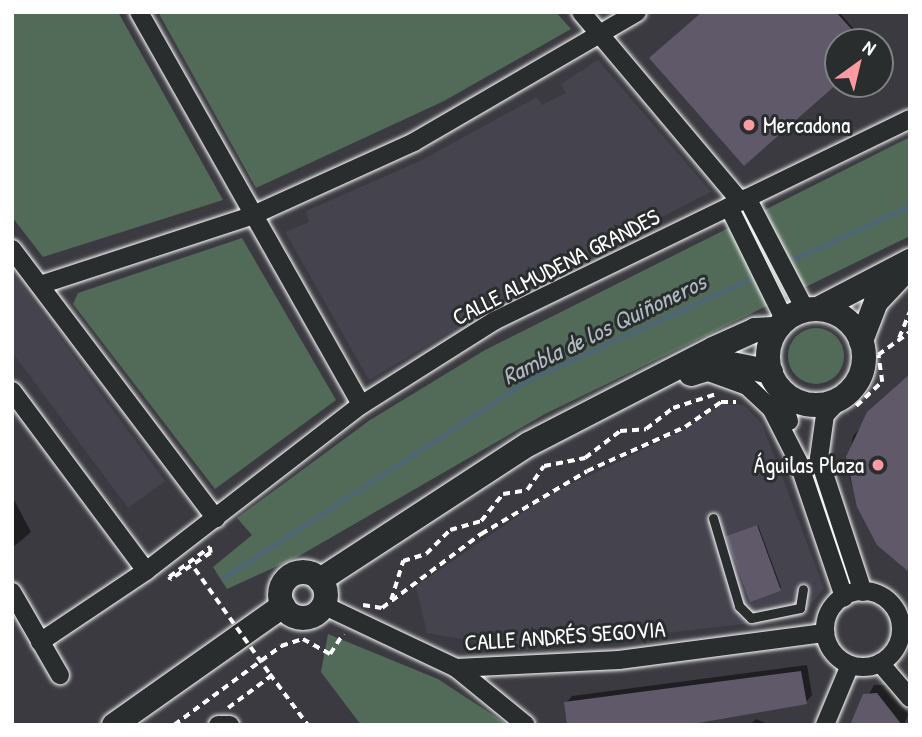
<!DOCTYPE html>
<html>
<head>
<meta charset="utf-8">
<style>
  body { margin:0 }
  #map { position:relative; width:922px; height:737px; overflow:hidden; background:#3a3a40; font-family:"Patrick Hand",sans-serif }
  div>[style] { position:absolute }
  .built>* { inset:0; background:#45434d }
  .green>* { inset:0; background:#526a58 }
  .round { border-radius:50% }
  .shadow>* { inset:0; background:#0007 }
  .stream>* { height:5px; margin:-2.5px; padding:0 2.5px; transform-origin:2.5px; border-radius:2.5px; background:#4d6772 }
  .building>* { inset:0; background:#60596a; transform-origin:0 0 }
  .path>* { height:3.5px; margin-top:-1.75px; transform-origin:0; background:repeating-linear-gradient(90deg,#fff 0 7px,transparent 0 12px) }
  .roads { filter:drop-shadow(0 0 2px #fff) drop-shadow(0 0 2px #fff) }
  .lane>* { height:9px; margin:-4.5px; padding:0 4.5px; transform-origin:4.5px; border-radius:4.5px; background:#2a2d2e }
  .street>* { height:18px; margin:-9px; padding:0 9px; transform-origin:9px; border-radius:9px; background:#2a2d2e }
  .street>.ring { margin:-9px; padding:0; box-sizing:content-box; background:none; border:18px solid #2a2d2e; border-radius:50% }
  .secondary>* { height:24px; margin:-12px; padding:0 12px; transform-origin:12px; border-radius:12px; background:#2a2d2e }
  .secondary>.ring { margin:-12px; padding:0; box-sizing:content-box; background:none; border:24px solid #2a2d2e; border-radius:50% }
  .path-bridge>* { height:3.5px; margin-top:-1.75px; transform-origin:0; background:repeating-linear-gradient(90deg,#fff 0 7px,transparent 0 12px) }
  .dots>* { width:19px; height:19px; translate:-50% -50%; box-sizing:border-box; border:4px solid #2a2d2e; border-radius:50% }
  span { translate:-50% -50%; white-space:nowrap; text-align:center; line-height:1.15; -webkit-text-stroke:6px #2a2d2e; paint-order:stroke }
  .poi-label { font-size:23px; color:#fff }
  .left { translate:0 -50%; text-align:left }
  .right { translate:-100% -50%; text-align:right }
  .street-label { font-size:23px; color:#fff }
  .water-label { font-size:24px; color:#afbbc0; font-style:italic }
  .frame { position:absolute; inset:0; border:14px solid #fff; pointer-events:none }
  .north { position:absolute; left:824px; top:28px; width:70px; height:70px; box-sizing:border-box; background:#2a2d2e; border:2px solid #7f8182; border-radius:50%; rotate:34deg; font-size:19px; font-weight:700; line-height:28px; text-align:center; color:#fff }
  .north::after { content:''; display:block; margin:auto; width:24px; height:32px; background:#ff9aa2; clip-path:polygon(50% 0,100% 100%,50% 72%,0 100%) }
</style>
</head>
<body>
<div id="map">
  <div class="built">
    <i style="clip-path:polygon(598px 60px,711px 192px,526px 286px,369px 380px,285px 232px,309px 222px,306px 211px,420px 161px,537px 97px,542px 105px,566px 93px,561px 84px)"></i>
    <i style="clip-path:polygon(12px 272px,165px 481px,128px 508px,12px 352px)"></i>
    <i style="clip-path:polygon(722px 404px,744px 405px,762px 424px,824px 588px,801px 617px,523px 650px,427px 633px,416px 586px,547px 496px,686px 429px)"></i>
  </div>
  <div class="green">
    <i style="clip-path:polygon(12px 12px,118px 12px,223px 200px,43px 257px,12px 217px)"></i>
    <i style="clip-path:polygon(158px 12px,556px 12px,571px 29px,444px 101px,256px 188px)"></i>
    <i style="clip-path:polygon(910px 137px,910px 236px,545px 414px,299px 556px,227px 589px,213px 567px,252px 535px,237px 518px,370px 420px,485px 350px)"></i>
    <i style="clip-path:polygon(242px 238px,336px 400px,215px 489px,73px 304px,78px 293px)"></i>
    <i class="round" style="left:788px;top:328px;width:56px;height:56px"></i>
    <i style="clip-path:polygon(328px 634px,438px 679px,508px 725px,361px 725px,321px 672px)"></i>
  </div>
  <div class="shadow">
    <i style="clip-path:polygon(704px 12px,839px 12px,865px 42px,838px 42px,838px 81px,744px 163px)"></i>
    <i style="clip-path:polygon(910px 375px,858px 506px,848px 472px,853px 436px)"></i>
    <i style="clip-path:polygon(12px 496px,31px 532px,12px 548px)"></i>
    <i style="clip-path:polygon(758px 525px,781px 587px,780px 589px,730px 535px)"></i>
    <i style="clip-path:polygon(807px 665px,812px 695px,806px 702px,566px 703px,572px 696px)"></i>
    <i style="clip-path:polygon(874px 685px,886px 685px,908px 714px,904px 725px,852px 725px)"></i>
    <i style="clip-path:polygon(756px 719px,769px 725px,750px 725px)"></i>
  </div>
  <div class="stream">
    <i style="left:223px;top:578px;width:364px;rotate:-33deg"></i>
    <i style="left:528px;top:380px;width:420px;rotate:-24.5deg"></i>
  </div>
  <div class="building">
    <i style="clip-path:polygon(702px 12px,836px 12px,863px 42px,838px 42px,838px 83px,744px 166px,649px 58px)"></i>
    <i style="clip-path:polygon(910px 374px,910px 573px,877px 545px,857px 507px,846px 457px,867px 412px)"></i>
    <i style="left:757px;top:525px;width:70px;height:33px;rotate:70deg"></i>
    <i style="clip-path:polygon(801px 671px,807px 704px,687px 725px,567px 725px,564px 702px)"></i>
    <i style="clip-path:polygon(877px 693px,902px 725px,850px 725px,863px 694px)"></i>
  </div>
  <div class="path">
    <i style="left:899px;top:338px;width:29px;rotate:-68deg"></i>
    <i style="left:856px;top:406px;width:35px;rotate:-43deg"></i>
    <i style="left:882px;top:382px;width:27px;rotate:-98deg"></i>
    <i style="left:878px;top:355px;width:39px;rotate:-36deg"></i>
    <i style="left:210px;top:547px;width:6px;rotate:81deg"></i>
    <i style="left:211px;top:553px;width:49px;rotate:146.6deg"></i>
    <i style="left:170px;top:580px;width:3px;rotate:-108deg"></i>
    <i style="left:169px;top:577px;width:51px;rotate:-36.2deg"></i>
    <i style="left:391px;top:600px;width:41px;rotate:-72.9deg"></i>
    <i style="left:403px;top:561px;width:24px;rotate:-17deg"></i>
    <i style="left:426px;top:554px;width:34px;rotate:-45deg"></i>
    <i style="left:450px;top:530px;width:32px;rotate:-16deg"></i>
    <i style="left:481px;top:521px;width:35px;rotate:-51deg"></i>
    <i style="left:503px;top:494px;width:24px;rotate:-9deg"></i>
    <i style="left:527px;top:490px;width:29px;rotate:-55deg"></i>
    <i style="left:544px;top:466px;width:42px;rotate:-11deg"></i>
    <i style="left:585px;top:458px;width:44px;rotate:-37.6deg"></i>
    <i style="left:620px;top:431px;width:26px;rotate:-4deg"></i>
    <i style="left:646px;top:429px;width:34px;rotate:-38deg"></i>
    <i style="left:673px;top:408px;width:45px;rotate:-18deg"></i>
    <i style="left:363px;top:605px;width:19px;rotate:9deg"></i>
    <i style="left:382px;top:608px;width:124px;rotate:-36.8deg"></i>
    <i style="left:481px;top:534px;width:123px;rotate:-30.7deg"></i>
    <i style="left:587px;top:471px;width:107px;rotate:-24.2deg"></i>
    <i style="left:685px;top:427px;width:44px;rotate:-34.8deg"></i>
    <i style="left:721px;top:402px;width:15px"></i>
    <i style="left:270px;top:674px;width:64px;rotate:53.3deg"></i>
    <i style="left:228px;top:708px;width:54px;rotate:-36.7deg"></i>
    <i style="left:174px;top:725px;width:133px;rotate:-36.4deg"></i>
    <i style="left:281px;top:646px;width:23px;rotate:-18deg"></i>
    <i style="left:303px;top:639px;width:31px;rotate:29deg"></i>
    <i style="left:330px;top:654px;width:24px;rotate:-57deg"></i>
  </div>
  <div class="roads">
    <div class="lane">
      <i style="left:713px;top:518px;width:92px;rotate:73.5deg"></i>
      <i style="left:739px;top:606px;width:17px;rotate:45deg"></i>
      <i style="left:751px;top:618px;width:50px;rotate:-11.5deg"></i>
      <i style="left:800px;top:608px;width:19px;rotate:-81deg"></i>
    </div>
    <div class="street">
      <i style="left:139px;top:12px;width:451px;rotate:60.5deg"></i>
      <i style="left:581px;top:12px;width:248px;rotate:49.9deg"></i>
      <i style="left:747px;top:198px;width:127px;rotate:62.4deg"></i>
      <i style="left:729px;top:207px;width:127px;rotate:63.8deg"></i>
      <i style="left:12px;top:249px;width:338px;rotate:52.9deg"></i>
      <i style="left:40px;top:285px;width:222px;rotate:-18.1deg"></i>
      <i style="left:251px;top:216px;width:179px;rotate:-24.4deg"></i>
      <i style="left:414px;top:142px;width:258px;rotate:-30.2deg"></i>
      <i style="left:703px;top:370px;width:47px;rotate:20deg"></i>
      <i style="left:747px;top:386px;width:33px;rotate:43deg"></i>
      <i style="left:771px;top:408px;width:59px;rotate:63deg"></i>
      <i style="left:798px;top:461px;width:144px;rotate:71.3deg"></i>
      <i style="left:777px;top:384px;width:39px;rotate:72deg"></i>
      <i style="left:12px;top:391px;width:224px;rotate:53.3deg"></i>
      <i style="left:840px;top:399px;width:22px;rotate:133deg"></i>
      <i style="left:825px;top:415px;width:43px;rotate:97.9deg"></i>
      <i style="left:819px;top:458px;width:141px;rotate:71.8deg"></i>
      <i class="ring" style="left:825px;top:591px;width:58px;height:58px"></i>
      <i style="left:12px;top:592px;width:96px;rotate:60deg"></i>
      <i style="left:323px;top:605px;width:147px;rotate:25.3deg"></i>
      <i style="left:456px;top:668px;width:163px;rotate:-2.8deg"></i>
      <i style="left:619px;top:660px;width:208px;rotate:-7.5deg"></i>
      <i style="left:40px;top:642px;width:128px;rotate:-33.8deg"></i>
      <i style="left:146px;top:571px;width:272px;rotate:-37.7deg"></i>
      <i style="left:361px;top:405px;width:157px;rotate:-32.3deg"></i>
      <i style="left:494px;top:321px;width:462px;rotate:-25.9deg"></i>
      <i style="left:880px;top:663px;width:46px;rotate:49.4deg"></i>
      <i style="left:456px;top:668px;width:90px;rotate:39.2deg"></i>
      <i style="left:218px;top:725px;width:12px"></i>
      <i style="left:825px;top:725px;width:65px;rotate:-67.4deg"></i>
    </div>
    <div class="secondary">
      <i style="left:818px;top:309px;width:104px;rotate:-27.6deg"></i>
      <i class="ring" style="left:768px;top:309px;width:72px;height:72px"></i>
      <i style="left:861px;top:341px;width:42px;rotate:-69deg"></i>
      <i style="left:876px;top:302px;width:45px;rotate:-46.8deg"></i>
      <i style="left:691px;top:374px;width:38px;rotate:-17deg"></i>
      <i style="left:727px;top:363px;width:45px;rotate:11.6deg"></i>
      <i class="ring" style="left:280px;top:572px;width:22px;height:22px"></i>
      <i style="left:320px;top:580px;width:249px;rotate:-33.1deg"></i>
      <i style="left:529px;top:444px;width:207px;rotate:-27.3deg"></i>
      <i style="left:713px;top:349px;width:46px;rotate:-24.3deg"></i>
      <i style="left:755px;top:330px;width:22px;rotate:-3deg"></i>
      <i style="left:114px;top:725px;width:207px;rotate:-35.2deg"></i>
    </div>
  </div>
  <div class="path-bridge">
    <i style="left:195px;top:569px;width:129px;rotate:54.5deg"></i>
  </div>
  <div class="dots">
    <i style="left:749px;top:125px;background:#ff9aa2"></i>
    <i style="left:878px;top:465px;background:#ff9aa2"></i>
  </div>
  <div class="poi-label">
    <span class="left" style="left:763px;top:125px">Mercadona</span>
    <span class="right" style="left:864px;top:465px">Águilas Plaza</span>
  </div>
  <div class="street-label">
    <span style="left:556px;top:267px;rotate:-27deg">CALLE ALMUDENA GRANDES</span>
    <span style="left:565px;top:636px;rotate:-4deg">CALLE ANDRÉS SEGOVIA</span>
  </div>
  <div class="water-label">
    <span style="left:604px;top:329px;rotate:-26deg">Rambla de los Quiñoneros</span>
  </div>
  <div class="frame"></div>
  <div class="north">N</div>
</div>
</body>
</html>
